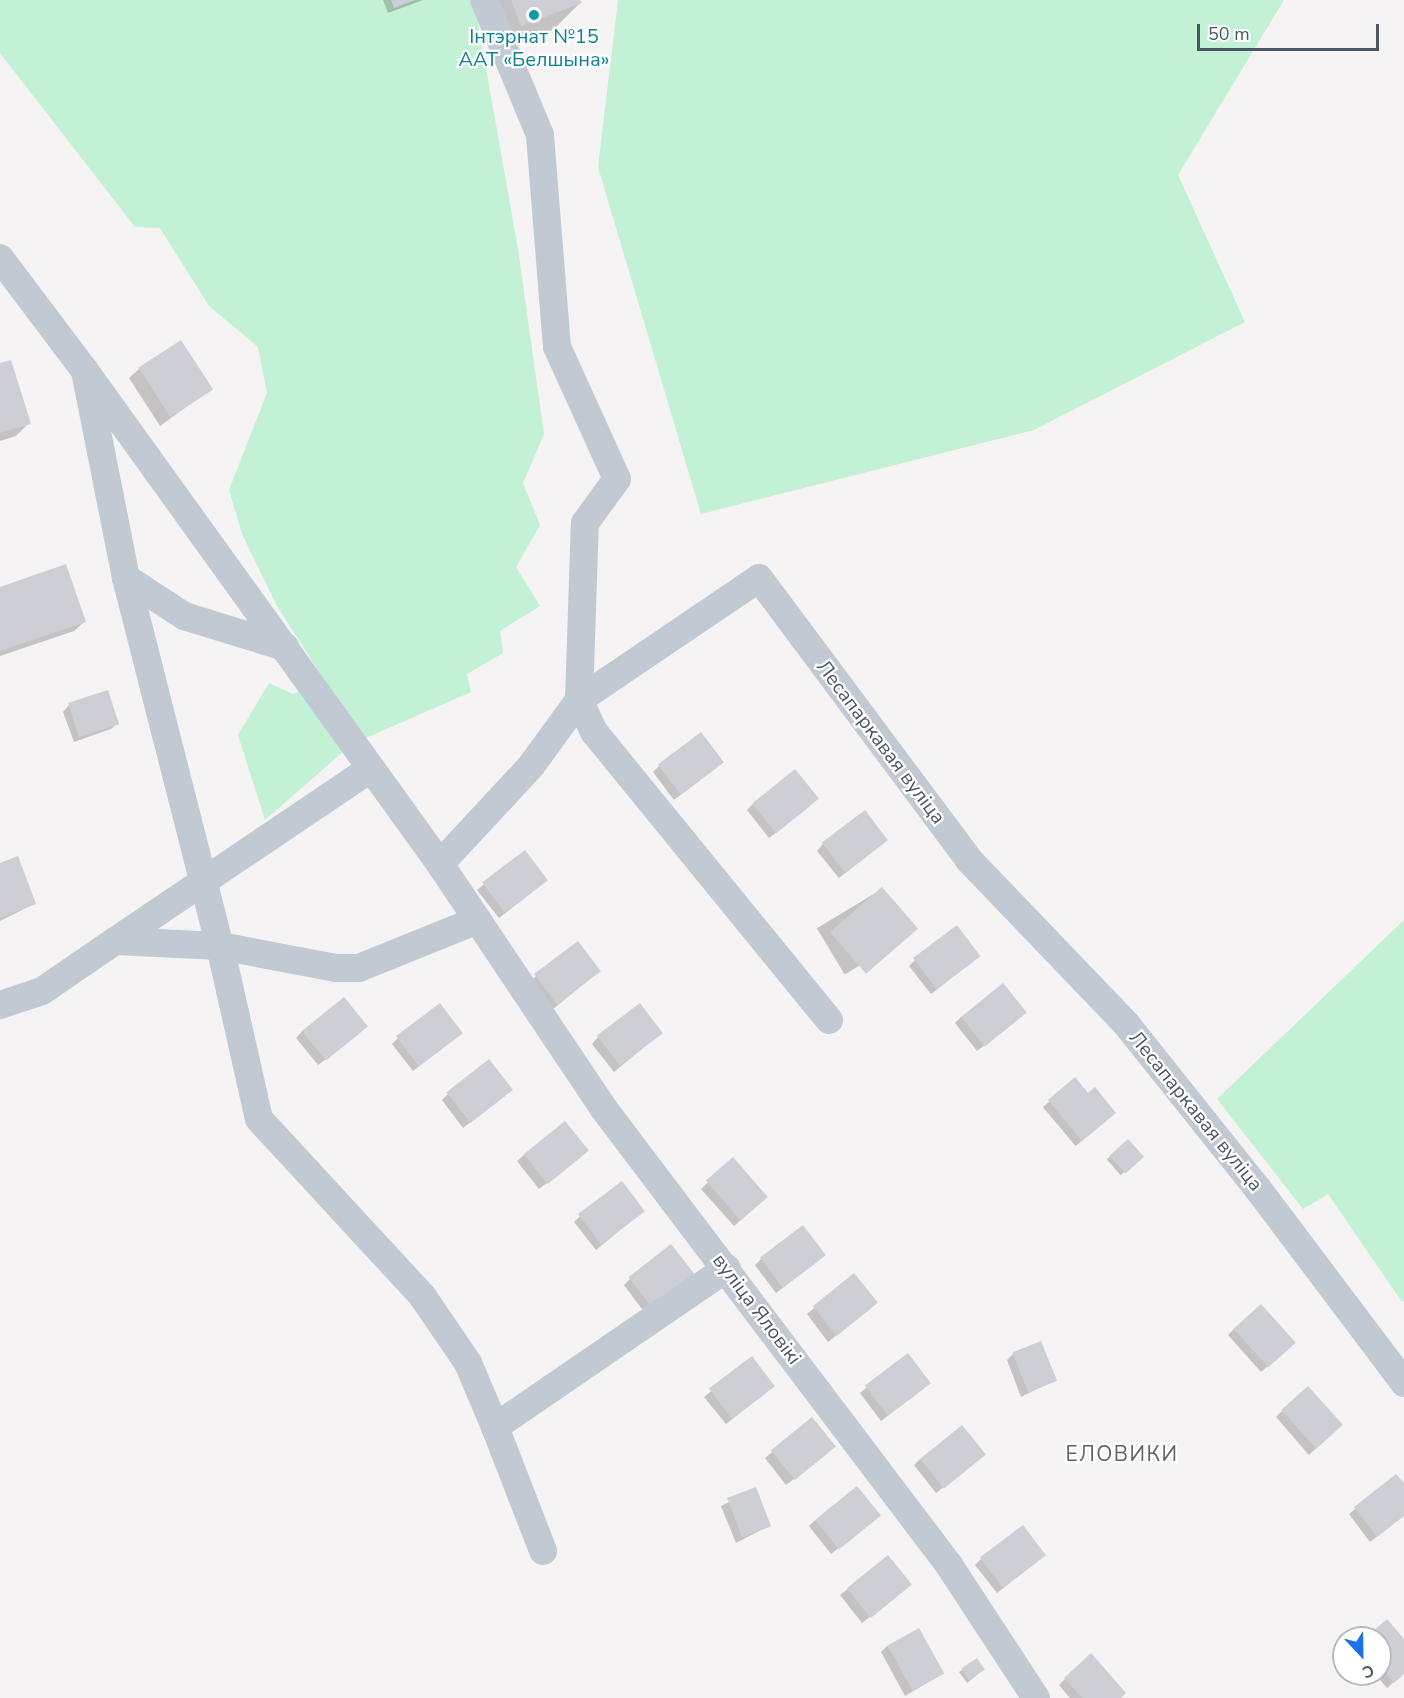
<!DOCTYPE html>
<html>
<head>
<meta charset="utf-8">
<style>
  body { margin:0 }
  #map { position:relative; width:1404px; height:1698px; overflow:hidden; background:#f5f3f3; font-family:"Nunito Sans",sans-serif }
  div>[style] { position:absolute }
  .green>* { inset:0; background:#c3f1d5 }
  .shadow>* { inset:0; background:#0003; transform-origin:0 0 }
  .building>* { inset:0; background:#cdcfd5; transform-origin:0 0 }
  .minor>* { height:28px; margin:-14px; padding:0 14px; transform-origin:14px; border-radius:14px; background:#c1cad2 }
  .dots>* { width:16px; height:16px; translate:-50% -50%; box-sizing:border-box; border:3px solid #fff; border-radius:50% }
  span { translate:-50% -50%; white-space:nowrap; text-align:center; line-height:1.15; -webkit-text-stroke:4.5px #fff; paint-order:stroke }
  .culture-label { font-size:20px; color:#0d838f }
  .street-label { font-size:20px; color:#4a5661 }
  .neighbourhood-label { font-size:21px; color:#5f6368; letter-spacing:1.5px }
  .north { position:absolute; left:1332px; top:1626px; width:60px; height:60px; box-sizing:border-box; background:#fff; border:2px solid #b7bbc0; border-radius:50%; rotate:158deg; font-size:16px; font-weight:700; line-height:24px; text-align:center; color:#4a5661 }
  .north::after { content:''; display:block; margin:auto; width:21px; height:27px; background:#1a73e8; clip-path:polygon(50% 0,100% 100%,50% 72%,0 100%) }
  .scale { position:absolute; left:1197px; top:24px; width:182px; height:27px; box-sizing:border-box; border:3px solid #4a5661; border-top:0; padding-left:8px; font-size:18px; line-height:21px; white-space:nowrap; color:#4a5661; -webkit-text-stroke:4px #fff; paint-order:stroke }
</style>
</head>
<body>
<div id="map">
  <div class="green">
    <i style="clip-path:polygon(0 0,474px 0,518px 249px,544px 434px,523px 483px,540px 525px,516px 567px,540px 606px,500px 631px,503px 653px,467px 674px,471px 692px,352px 744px,265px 820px,238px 735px,269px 683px,293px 694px,323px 678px,277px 606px,242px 534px,229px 490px,267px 393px,258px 347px,209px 306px,160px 228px,135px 227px,0 53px)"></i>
    <i style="clip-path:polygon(618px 0,1284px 0,1178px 175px,1245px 322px,1034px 430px,701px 514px,598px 167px)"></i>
    <i style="clip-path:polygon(1404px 920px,1404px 1301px,1402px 1302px,1328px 1194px,1303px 1209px,1217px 1099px)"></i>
  </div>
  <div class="shadow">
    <i style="clip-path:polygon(383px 0,423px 0,388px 13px)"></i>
    <i style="clip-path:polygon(475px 0,579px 0,580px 3px,553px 30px,494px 52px)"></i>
    <i style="clip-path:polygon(0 365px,29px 423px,16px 436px,0 441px)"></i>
    <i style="clip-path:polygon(139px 369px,211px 389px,160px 426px,129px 378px)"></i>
    <i style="clip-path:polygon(0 589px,84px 622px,74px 631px,0 656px)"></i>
    <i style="clip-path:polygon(69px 705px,118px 723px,111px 729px,74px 742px,63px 712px)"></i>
    <i style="clip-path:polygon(659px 766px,716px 768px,674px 800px,653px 772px)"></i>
    <i style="clip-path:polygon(753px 804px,810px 806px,769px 838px,747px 810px)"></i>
    <i style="clip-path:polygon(823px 844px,880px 846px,839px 878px,817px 851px)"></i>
    <i style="clip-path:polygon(524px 852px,540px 886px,499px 918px,477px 890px)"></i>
    <i style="clip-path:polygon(0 864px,34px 904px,0 921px)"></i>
    <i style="left:882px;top:889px;width:54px;height:76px;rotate:59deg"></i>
    <i style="clip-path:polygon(915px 960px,972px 962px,931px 994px,909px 966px)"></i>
    <i style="clip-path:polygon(599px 971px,552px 1010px,530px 982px,536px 976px)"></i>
    <i style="clip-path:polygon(961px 1017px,1018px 1019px,977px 1051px,955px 1023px)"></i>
    <i style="clip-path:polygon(302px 1031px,360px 1033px,318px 1065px,296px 1038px)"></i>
    <i style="clip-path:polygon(461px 1033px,413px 1071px,392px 1044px,398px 1038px)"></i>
    <i style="clip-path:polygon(661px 1033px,614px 1072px,592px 1044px,598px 1037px)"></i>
    <i style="left:1075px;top:1080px;width:51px;height:42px;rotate:50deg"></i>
    <i style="clip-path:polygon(448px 1094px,505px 1096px,463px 1128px,442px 1100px)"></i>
    <i style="left:1128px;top:1141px;width:21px;height:28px;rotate:49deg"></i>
    <i style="clip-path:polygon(524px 1155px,581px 1157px,539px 1189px,517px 1161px)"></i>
    <i style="clip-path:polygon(733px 1159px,760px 1203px,734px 1226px,701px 1189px)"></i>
    <i style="clip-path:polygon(643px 1211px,596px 1250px,574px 1222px,580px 1216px)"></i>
    <i style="clip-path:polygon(761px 1259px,818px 1261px,776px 1293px,755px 1265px)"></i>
    <i style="clip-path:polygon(854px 1275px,870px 1309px,828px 1342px,807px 1314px)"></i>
    <i style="clip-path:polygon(630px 1279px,687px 1281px,645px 1313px,624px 1285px)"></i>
    <i style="clip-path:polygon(1234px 1329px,1288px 1349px,1261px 1372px,1228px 1335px)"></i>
    <i style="clip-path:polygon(1013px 1354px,1055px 1380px,1021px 1397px,1007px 1360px)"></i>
    <i style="clip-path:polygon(907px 1355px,923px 1389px,881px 1421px,860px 1393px)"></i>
    <i style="clip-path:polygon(752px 1358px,767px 1392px,726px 1424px,704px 1397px)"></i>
    <i style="clip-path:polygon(1282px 1411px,1335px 1431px,1309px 1455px,1276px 1417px)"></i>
    <i style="clip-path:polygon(812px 1419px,828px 1453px,786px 1485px,765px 1458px)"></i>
    <i style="clip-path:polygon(920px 1459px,977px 1461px,936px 1493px,914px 1465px)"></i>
    <i style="clip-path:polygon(1396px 1476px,1404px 1486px,1404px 1515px,1370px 1542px,1349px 1514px)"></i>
    <i style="clip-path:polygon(755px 1489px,769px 1526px,736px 1543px,721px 1506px)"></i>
    <i style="clip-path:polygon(815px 1520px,872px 1522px,831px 1554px,809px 1526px)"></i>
    <i style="clip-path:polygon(888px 1557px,903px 1591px,862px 1623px,840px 1595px)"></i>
    <i style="clip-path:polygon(981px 1559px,1038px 1561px,997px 1593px,975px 1565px)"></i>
    <i style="clip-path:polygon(1387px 1621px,1404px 1641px,1404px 1673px,1387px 1688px,1375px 1674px,1380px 1674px,1380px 1638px,1367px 1638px)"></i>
    <i style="clip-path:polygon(887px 1646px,942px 1674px,905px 1696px,881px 1652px)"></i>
    <i style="clip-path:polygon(962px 1670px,983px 1670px,967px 1683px,959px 1672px)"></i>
    <i style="clip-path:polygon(1065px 1679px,1120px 1698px,1070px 1698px,1059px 1685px)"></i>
  </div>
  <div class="building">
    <i style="clip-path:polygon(391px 0,415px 0,394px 8px)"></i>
    <i style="clip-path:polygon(511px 0,580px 0,582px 3px,521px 26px)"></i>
    <i style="left:181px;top:340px;width:59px;height:51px;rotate:57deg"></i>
    <i style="clip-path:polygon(11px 360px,31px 424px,0 433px,0 363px)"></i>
    <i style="clip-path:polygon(66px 564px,86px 622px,0 651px,0 587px)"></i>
    <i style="left:108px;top:690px;width:36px;height:42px;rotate:72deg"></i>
    <i style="left:701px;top:732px;width:38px;height:54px;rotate:53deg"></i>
    <i style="left:795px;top:769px;width:38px;height:55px;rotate:51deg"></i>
    <i style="left:865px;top:810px;width:38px;height:54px;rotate:53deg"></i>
    <i style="left:525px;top:850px;width:38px;height:54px;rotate:53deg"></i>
    <i style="clip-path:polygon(18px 856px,36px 904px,0 918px,0 863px)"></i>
    <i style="left:882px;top:887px;width:55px;height:69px;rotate:49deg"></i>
    <i style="left:957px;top:925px;width:39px;height:55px;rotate:53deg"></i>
    <i style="left:578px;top:941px;width:38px;height:55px;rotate:53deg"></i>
    <i style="left:1003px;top:983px;width:38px;height:54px;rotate:51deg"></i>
    <i style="left:344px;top:997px;width:38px;height:54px;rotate:51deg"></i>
    <i style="left:440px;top:1003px;width:38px;height:55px;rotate:53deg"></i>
    <i style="left:640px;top:1003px;width:38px;height:54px;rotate:53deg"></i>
    <i style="left:489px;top:1059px;width:39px;height:54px;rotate:52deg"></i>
    <i style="clip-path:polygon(1075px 1077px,1088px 1093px,1095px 1087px,1116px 1113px,1082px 1141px,1048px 1100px)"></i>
    <i style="left:565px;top:1121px;width:38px;height:53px;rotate:51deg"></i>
    <i style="left:1128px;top:1139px;width:24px;height:25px;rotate:48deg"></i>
    <i style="left:733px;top:1157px;width:53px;height:36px;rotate:49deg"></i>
    <i style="left:622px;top:1181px;width:38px;height:55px;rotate:53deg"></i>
    <i style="left:803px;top:1225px;width:38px;height:54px;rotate:53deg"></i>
    <i style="left:671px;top:1244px;width:39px;height:54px;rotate:52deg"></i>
    <i style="left:854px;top:1273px;width:38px;height:53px;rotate:51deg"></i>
    <i style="left:1261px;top:1304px;width:52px;height:37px;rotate:48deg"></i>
    <i style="left:1041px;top:1341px;width:43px;height:31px;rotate:68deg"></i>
    <i style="left:908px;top:1353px;width:38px;height:54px;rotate:53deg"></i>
    <i style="left:752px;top:1356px;width:38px;height:54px;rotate:53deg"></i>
    <i style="left:1308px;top:1386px;width:52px;height:36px;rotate:48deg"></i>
    <i style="left:812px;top:1417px;width:38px;height:53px;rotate:51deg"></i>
    <i style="left:962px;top:1425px;width:38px;height:54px;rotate:51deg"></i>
    <i style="clip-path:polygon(1396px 1474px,1404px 1483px,1404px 1516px,1377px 1537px,1354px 1507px)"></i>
    <i style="left:857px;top:1486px;width:38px;height:54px;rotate:51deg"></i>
    <i style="left:756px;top:1487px;width:42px;height:31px;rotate:69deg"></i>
    <i style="left:1023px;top:1525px;width:38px;height:54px;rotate:53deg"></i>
    <i style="left:888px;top:1555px;width:38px;height:53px;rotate:51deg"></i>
    <i style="clip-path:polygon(1387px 1619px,1404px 1639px,1404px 1674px,1394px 1683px,1380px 1667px,1380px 1638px,1365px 1638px)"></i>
    <i style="left:919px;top:1628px;width:52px;height:36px;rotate:61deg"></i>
    <i style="clip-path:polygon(1091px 1653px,1126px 1693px,1121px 1698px,1082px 1698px,1064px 1678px)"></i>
    <i style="left:977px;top:1658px;width:14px;height:19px;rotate:56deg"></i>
  </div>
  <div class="minor">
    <i style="left:0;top:258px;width:141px;rotate:53deg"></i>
    <i style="left:85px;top:371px;width:211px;rotate:78.8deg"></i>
    <i style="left:126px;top:578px;width:380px;rotate:75.7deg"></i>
    <i style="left:220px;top:946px;width:177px;rotate:77.3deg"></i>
    <i style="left:259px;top:1119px;width:242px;rotate:47.3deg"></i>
    <i style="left:423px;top:1297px;width:80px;rotate:55.7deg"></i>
    <i style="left:468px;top:1363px;width:69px;rotate:67.1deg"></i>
    <i style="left:495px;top:1427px;width:281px;rotate:-34.4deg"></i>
    <i style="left:85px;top:371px;width:608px;rotate:54.24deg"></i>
    <i style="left:440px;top:864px;width:295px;rotate:56.2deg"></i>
    <i style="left:604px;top:1109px;width:572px;rotate:52.89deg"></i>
    <i style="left:949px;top:1565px;width:159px;rotate:56.8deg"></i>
    <i style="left:126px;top:578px;width:69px;rotate:33.2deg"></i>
    <i style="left:184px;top:616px;width:106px;rotate:17.1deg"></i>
    <i style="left:440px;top:864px;width:134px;rotate:-47.1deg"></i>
    <i style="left:531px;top:766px;width:82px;rotate:-54deg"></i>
    <i style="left:579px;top:700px;width:177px;rotate:-88.1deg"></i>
    <i style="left:585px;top:523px;width:54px;rotate:-54deg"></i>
    <i style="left:617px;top:479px;width:145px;rotate:-114.4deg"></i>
    <i style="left:557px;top:347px;width:213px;rotate:-94.6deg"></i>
    <i style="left:540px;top:135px;width:146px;rotate:-112.5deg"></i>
    <i style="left:115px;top:941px;width:308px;rotate:-34deg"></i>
    <i style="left:0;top:1005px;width:44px;rotate:-18.4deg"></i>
    <i style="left:42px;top:991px;width:88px;rotate:-34.4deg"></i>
    <i style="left:115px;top:941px;width:105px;rotate:2.7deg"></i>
    <i style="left:220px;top:946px;width:118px;rotate:10.7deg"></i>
    <i style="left:336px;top:968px;width:23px"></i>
    <i style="left:359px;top:968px;width:128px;rotate:-22deg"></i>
    <i style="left:829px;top:1020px;width:372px;rotate:-129.2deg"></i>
    <i style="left:594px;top:732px;width:35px;rotate:-115deg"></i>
    <i style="left:579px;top:700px;width:217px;rotate:-34.1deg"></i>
    <i style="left:759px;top:578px;width:352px;rotate:53.3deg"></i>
    <i style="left:969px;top:860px;width:228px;rotate:46.2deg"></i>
    <i style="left:1127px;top:1025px;width:210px;rotate:51.4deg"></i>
    <i style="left:1258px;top:1189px;width:243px;rotate:53deg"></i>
    <i style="left:495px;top:1427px;width:133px;rotate:68.8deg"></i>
  </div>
  <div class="dots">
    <i style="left:534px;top:15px;background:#0f9aa8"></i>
  </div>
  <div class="culture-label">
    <span style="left:534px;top:48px">Інтэрнат №15<br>ААТ «Белшына»</span>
  </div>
  <div class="street-label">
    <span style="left:881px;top:742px;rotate:53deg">Лесапаркавая вуліца</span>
    <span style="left:1196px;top:1111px;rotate:51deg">Лесапаркавая вуліца</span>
    <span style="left:757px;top:1309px;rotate:53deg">вуліца Яловікі</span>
  </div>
  <div class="neighbourhood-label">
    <span style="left:1122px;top:1454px">ЕЛОВИКИ</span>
  </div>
  <div class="north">С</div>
  <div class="scale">50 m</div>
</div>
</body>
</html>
